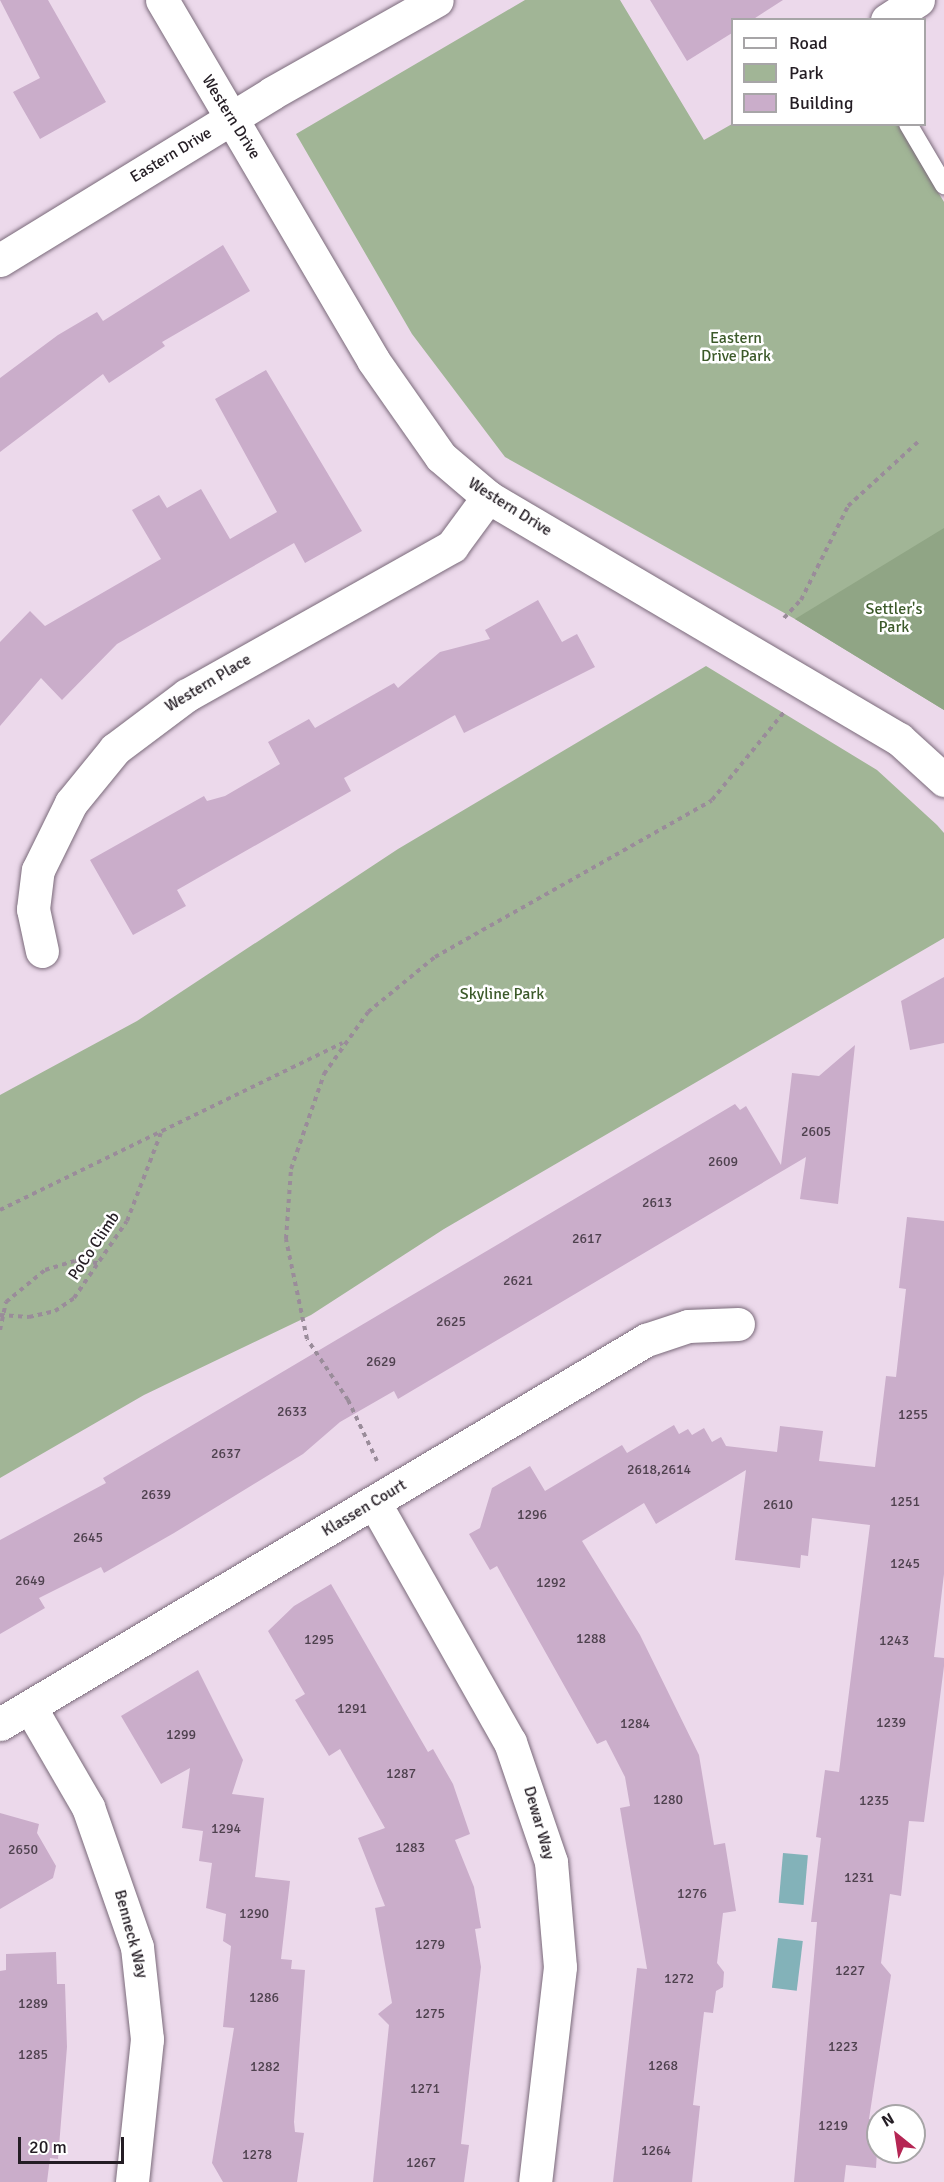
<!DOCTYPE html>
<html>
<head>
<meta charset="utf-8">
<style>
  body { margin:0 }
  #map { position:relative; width:944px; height:2182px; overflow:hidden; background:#ecd9eb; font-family:Signika,sans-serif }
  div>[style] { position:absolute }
  .green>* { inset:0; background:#a1b596 }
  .forest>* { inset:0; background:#90a585 }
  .water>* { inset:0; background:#83b2b9; transform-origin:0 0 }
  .building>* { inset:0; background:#caadca }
  .path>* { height:4px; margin-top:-2px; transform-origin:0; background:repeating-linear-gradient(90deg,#9a8c9a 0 4.5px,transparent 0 9px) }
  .roads { filter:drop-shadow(0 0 2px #7a6a7a) drop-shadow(0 0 2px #7a6a7a) }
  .lane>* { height:18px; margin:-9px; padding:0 9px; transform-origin:9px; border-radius:9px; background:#fff }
  .street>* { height:33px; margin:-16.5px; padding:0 16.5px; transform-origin:16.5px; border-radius:16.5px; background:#fff }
  .secondary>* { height:33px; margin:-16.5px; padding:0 16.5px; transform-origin:16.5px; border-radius:16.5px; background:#fff }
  span { translate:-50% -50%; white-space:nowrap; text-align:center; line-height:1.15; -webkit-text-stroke:5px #fff; paint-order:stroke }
  .number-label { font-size:14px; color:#4e414e }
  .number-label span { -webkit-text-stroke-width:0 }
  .street-label { font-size:16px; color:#241d24 }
  .park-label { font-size:16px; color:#3c5a2a }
  .legend { position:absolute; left:731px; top:18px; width:195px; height:108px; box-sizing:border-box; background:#fff; border:2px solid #a7a5a7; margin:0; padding:8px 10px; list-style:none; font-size:18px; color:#241d24 }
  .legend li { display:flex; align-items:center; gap:12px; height:30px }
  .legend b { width:30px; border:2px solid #a7a5a7 }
  .north { position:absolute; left:866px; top:2104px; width:60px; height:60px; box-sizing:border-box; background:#fff; border:2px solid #a7a5a7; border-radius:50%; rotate:330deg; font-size:16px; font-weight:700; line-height:24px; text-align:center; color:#241d24 }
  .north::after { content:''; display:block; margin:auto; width:21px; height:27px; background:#b52654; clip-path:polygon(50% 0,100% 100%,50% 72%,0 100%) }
  .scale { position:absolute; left:18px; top:2137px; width:106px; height:27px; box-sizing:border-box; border:3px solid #241d24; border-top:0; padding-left:8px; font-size:18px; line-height:21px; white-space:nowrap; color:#241d24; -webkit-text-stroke:4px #fff; paint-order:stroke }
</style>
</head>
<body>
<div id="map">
  <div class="green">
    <i style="clip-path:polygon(525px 0,620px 0,704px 140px,732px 124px,898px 125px,944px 202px,944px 710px,795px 619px,505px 457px,412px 334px,296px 134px)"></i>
    <i style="clip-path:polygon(706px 666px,877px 770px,937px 825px,944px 833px,944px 938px,444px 1229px,311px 1315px,144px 1395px,0 1478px,0 1095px,137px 1021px,398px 849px)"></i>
  </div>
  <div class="forest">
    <i style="clip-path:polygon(944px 528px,944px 710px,795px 619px)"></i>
  </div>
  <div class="water">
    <i style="left:783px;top:1853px;width:25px;height:50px;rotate:5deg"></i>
    <i style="left:778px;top:1938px;width:25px;height:50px;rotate:7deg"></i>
  </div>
  <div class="building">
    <i style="clip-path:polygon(0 0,48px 0,106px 102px,40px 139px,13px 92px,40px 78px)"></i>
    <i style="clip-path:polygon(650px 0,783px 0,752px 20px,732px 20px,732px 33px,687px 61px)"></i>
    <i style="clip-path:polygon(223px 245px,250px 291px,162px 342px,165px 346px,109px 383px,103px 374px,0 452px,0 378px,58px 335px,97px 312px,103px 321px)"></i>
    <i style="clip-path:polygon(266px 370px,362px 531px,305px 563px,294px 543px,117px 644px,62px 700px,41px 678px,0 726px,0 642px,30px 611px,45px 626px,161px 559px,132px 510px,159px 495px,167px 508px,201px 489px,230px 539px,277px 512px,215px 399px)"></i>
    <i style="clip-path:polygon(538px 600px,562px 642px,577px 634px,595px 667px,464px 733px,455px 715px,344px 778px,351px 791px,177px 890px,186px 906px,133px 935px,90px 860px,204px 796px,207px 801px,225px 796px,280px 764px,268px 742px,309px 719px,315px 728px,394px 683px,398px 688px,440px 652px,490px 639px,485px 630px)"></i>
    <i style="clip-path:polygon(944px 977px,944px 1043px,910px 1050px,901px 1001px)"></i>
    <i style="clip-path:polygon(855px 1045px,838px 1204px,800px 1199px,806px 1157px,398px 1399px,394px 1391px,340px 1422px,303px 1454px,174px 1533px,104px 1573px,101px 1567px,39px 1598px,45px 1608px,0 1634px,0 1540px,106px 1483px,103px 1478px,735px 1104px,740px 1110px,746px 1106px,781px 1165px,792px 1073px,819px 1076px)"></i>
    <i style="clip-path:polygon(907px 1217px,944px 1221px,944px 1574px,934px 1657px,944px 1658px,944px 1666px,924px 1822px,909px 1821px,901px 1896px,890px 1894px,881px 1963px,891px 1975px,869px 2119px,876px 2120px,878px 2133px,876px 2168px,846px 2165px,844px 2182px,794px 2182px,817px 1922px,811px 1922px,821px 1838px,816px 1837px,825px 1770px,839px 1772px,870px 1525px,812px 1518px,808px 1556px,801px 1555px,800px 1568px,735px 1560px,746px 1470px,656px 1524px,644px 1503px,582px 1541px,640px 1635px,699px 1755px,714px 1845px,725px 1843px,736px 1911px,723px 1913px,717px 1963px,724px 1972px,723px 1987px,716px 1991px,713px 2013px,704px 2012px,693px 2105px,700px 2106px,692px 2182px,613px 2182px,637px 1968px,647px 1969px,620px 1808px,630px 1806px,625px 1777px,606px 1740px,597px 1744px,497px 1566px,490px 1570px,469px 1534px,480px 1528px,492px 1488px,530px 1466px,545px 1491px,622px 1445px,627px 1453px,674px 1425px,679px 1434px,688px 1429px,692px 1435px,704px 1428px,712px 1442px,721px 1437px,726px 1446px,777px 1452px,780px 1426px,823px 1431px,819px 1461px,875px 1467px,886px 1376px,896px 1377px,906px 1289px,899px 1288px)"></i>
    <i style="clip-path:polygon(331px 1584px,428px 1752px,433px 1749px,453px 1784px,470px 1834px,455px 1840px,474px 1887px,481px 1928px,475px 1929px,481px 1967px,461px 2144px,469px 2145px,464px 2182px,373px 2182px,389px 2025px,378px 2014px,392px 2003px,375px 1908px,385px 1906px,358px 1838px,385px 1828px,340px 1749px,329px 1756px,295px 1700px,305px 1694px,268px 1631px,294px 1606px)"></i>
    <i style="clip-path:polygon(198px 1670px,243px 1760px,232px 1794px,264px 1798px,255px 1877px,290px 1881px,281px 1959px,292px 1960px,291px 1969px,305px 1970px,294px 2122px,295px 2132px,304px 2133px,297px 2182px,223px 2182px,212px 2163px,234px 2028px,223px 2027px,231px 1946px,223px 1941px,226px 1914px,206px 1908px,212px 1863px,199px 1861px,203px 1831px,182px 1828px,190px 1768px,161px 1784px,121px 1716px)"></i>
    <i style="clip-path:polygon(0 1813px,39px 1824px,37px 1833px,56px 1866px,53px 1878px,0 1909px)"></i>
    <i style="clip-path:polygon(56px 1952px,57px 1984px,65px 1984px,67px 2047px,58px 2159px,50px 2158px,47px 2182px,0 2182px,0 1971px,6px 1970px,6px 1954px)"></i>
  </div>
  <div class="path">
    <i style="left:784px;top:618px;width:25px;rotate:-47deg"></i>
    <i style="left:801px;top:600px;width:105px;rotate:-63.4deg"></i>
    <i style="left:848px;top:506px;width:96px;rotate:-42.5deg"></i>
    <i style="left:0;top:1210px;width:381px;rotate:-26deg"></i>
    <i style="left:0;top:1315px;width:29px;rotate:4deg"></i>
    <i style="left:29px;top:1317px;width:27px;rotate:-13deg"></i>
    <i style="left:55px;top:1311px;width:23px;rotate:-34deg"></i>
    <i style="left:74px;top:1298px;width:93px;rotate:-55.5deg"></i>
    <i style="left:127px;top:1221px;width:94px;rotate:-68.9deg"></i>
    <i style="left:0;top:1330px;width:29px;rotate:-78deg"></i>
    <i style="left:6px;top:1302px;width:50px;rotate:-39.4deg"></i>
    <i style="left:45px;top:1270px;width:31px;rotate:-17deg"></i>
    <i style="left:75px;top:1261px;width:23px;rotate:5deg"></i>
    <i style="left:377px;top:1461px;width:68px;rotate:-115.4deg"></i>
    <i style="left:348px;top:1400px;width:73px;rotate:-123.9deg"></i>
    <i style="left:307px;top:1339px;width:102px;rotate:-101.9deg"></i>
    <i style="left:286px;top:1239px;width:70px;rotate:-85.9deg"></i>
    <i style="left:291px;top:1169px;width:101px;rotate:-70.8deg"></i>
    <i style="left:324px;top:1074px;width:76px;rotate:-54.6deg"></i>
    <i style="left:368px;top:1012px;width:87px;rotate:-39.4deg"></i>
    <i style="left:435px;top:957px;width:318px;rotate:-29.5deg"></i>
    <i style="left:712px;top:800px;width:114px;rotate:-50.7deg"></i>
  </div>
  <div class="roads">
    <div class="lane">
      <i style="left:908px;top:124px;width:71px;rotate:59.5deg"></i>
    </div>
    <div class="street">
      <i style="left:887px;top:20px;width:37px;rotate:-33deg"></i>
      <i style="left:42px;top:951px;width:43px;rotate:-102.1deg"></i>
      <i style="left:33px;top:909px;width:39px;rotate:-83deg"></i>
      <i style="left:38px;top:870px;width:75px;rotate:-63.8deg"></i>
      <i style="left:71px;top:803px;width:70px;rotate:-50.8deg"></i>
      <i style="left:115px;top:749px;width:90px;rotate:-36.9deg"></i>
      <i style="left:187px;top:695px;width:304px;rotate:-29.3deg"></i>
      <i style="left:452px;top:546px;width:61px;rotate:-53.7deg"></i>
      <i style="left:374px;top:1502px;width:276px;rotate:60.5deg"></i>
      <i style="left:510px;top:1742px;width:127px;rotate:71.1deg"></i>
      <i style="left:551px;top:1862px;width:105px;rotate:85.1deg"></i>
      <i style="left:560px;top:1967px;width:216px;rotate:96.6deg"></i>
      <i style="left:30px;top:1707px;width:116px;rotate:59.9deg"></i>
      <i style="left:88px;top:1807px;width:148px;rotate:70.7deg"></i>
      <i style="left:137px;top:1947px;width:93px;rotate:83.8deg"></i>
      <i style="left:147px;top:2039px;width:144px;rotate:96deg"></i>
      <i style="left:0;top:1724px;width:752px;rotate:-30.73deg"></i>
      <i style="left:646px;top:1340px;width:44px;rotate:-18.4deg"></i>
      <i style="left:688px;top:1326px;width:50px;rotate:-2.3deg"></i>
    </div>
    <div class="secondary">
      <i style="left:162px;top:0;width:417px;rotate:59.6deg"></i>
      <i style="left:373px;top:360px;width:118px;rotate:55deg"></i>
      <i style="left:441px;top:457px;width:62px;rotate:40.4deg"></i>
      <i style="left:488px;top:497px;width:477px;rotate:30.5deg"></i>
      <i style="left:899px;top:739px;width:61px;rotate:42.3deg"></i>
      <i style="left:0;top:260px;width:319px;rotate:-31.5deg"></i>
      <i style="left:272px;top:93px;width:189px;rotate:-29.4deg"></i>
    </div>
  </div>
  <div class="number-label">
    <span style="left:816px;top:1132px">2605</span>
    <span style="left:723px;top:1162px">2609</span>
    <span style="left:657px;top:1203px">2613</span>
    <span style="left:587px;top:1239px">2617</span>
    <span style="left:518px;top:1281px">2621</span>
    <span style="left:451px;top:1322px">2625</span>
    <span style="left:381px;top:1362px">2629</span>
    <span style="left:292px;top:1412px">2633</span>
    <span style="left:913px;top:1415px">1255</span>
    <span style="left:226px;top:1454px">2637</span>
    <span style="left:659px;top:1470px">2618,2614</span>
    <span style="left:156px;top:1495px">2639</span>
    <span style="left:905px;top:1502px">1251</span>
    <span style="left:778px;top:1505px">2610</span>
    <span style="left:532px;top:1515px">1296</span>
    <span style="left:88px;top:1538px">2645</span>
    <span style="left:905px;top:1564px">1245</span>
    <span style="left:30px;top:1581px">2649</span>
    <span style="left:551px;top:1583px">1292</span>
    <span style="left:591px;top:1639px">1288</span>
    <span style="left:319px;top:1640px">1295</span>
    <span style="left:894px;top:1641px">1243</span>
    <span style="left:352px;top:1709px">1291</span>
    <span style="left:891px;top:1723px">1239</span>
    <span style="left:635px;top:1724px">1284</span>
    <span style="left:181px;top:1735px">1299</span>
    <span style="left:401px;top:1774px">1287</span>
    <span style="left:668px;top:1800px">1280</span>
    <span style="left:874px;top:1801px">1235</span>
    <span style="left:226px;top:1829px">1294</span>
    <span style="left:410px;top:1848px">1283</span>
    <span style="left:23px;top:1850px">2650</span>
    <span style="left:859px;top:1878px">1231</span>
    <span style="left:692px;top:1894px">1276</span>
    <span style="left:254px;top:1914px">1290</span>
    <span style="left:430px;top:1945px">1279</span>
    <span style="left:850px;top:1971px">1227</span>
    <span style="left:679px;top:1979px">1272</span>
    <span style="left:264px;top:1998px">1286</span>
    <span style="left:33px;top:2004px">1289</span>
    <span style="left:430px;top:2014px">1275</span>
    <span style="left:843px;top:2047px">1223</span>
    <span style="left:33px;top:2055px">1285</span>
    <span style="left:663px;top:2066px">1268</span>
    <span style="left:265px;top:2067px">1282</span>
    <span style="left:425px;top:2089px">1271</span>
    <span style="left:833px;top:2126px">1219</span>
    <span style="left:656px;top:2151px">1264</span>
    <span style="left:257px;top:2155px">1278</span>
    <span style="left:421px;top:2163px">1267</span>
  </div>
  <div class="street-label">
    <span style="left:231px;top:117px;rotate:58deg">Western Drive</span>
    <span style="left:171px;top:155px;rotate:-31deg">Eastern Drive</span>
    <span style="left:510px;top:507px;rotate:32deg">Western Drive</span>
    <span style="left:208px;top:683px;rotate:-31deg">Western Place</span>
    <span style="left:94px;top:1246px;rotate:-56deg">PoCo Climb</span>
    <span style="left:364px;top:1508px;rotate:-31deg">Klassen Court</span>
    <span style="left:539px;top:1823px;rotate:74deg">Dewar Way</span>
    <span style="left:131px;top:1934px;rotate:75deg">Benneck Way</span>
  </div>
  <div class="park-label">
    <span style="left:736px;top:347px">Eastern<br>Drive Park</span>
    <span style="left:894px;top:618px">Settler's<br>Park</span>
    <span style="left:502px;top:994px">Skyline Park</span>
  </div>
  <ul class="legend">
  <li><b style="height:8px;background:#fff"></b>Road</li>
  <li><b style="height:16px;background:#a1b596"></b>Park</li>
  <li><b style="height:16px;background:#caadca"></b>Building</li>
  </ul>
  <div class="north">N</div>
  <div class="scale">20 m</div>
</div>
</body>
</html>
